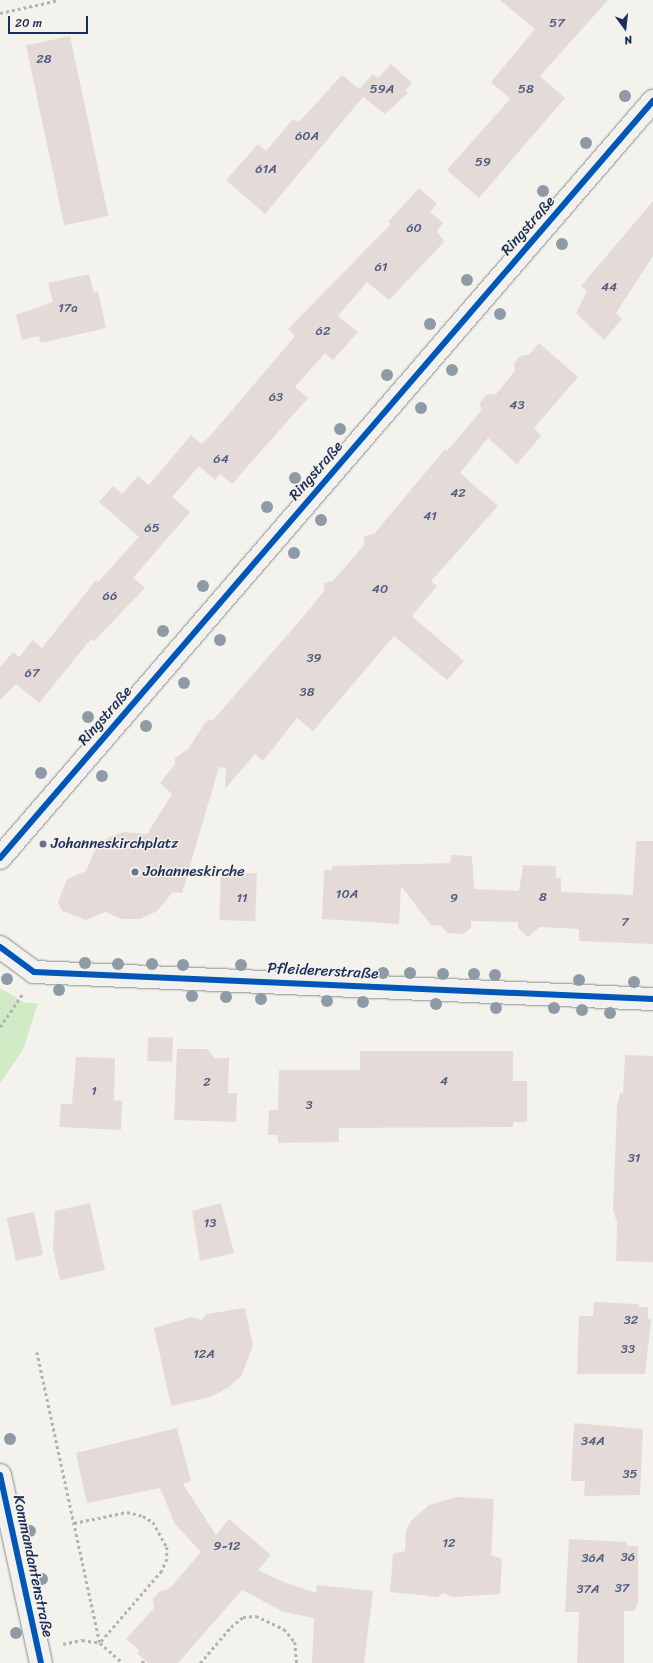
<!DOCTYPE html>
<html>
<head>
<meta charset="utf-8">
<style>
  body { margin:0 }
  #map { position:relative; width:653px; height:1663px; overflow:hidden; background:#f4f2ec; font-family:Sriracha,sans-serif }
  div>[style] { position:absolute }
  .green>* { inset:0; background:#d1ebc6 }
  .building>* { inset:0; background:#e4dbd9; transform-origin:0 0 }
  .path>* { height:2.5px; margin-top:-1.25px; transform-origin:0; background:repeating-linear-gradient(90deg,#b1b2b5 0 3px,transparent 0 6px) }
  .roads { filter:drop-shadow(0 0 1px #898c92) drop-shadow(0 0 1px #898c92) }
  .street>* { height:22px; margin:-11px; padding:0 11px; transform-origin:11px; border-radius:11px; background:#f2f1ed }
  .secondary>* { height:22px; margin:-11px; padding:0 11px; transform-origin:11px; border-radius:11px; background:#f2f1ed }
  .cycleway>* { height:6px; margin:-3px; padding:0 3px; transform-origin:3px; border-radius:3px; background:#0057b8 }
  .trees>* { width:12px; height:12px; margin:-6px; border-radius:50%; background:#8e9ba6 }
  .dots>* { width:11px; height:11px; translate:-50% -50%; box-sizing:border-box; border:2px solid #f7f3e8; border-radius:50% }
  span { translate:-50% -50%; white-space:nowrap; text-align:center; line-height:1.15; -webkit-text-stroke:3px #f7f3e8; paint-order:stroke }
  .number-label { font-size:13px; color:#4f5c7e }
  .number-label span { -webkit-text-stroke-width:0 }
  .street-label { font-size:15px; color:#1b2f5e }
  .poi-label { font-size:15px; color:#1b2f5e }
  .left { translate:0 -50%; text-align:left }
  .north { position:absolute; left:605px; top:8px; width:40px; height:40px; -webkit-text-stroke:3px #f7f3e8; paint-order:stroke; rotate:165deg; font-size:11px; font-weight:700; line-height:16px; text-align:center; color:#1b2f5e }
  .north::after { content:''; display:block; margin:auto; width:14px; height:18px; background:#1b2f5e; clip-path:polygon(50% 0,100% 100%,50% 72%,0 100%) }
  .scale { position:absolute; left:8px; top:16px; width:80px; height:18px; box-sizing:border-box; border:2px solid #1b2f5e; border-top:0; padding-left:5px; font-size:12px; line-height:14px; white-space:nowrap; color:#1b2f5e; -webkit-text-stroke:3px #f7f3e8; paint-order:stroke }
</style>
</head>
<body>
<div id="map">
  <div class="green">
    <i style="clip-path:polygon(0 988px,25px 1003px,38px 1003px,23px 1050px,0 1083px)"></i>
  </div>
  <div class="building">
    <i style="clip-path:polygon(500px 0,608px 0,540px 76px,565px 98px,479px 198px,447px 170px,510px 99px,491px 82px,535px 29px)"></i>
    <i style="left:70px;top:36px;width:184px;height:45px;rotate:78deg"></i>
    <i style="clip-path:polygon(391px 64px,412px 83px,405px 90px,408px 93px,385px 114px,363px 97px,265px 214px,226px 180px,258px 144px,266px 151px,293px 119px,299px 122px,342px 75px,359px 89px,373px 74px,378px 78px)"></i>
    <i style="clip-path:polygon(419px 188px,437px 204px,430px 212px,443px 223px,437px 231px,444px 242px,389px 300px,367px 282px,338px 316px,358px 332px,333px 360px,325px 353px,295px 387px,308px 398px,232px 484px,220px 474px,215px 480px,199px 466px,172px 497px,190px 512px,133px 578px,145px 588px,94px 641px,91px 639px,39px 703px,16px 684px,0 700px,0 667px,13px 652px,19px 657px,33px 640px,42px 648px,96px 580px,98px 582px,139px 537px,99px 502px,113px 486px,122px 494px,138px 476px,149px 485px,191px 435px,202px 444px,210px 436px,295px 336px,288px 329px,391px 224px,388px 222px)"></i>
    <i style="clip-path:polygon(653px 201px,653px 256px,616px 313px,622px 319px,604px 340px,576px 313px,587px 291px,581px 286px)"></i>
    <i style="clip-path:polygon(89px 274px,94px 293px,98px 291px,106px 328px,41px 343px,39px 336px,22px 340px,16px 315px,53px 302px,48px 283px)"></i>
    <i style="clip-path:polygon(539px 343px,578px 377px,534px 428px,541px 436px,517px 464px,488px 438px,460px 473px,498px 506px,431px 581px,437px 586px,412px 616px,464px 661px,447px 680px,394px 636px,313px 731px,297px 718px,263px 761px,255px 754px,225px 789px,226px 768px,219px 767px,182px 893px,173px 892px,157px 911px,140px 919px,122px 919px,105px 912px,86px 920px,62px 911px,58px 902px,67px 879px,86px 871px,96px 848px,109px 837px,124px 832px,147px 834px,172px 794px,160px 783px,175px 764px,175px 758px,189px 748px,206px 721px,213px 720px,303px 617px,324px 591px,324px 583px,333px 581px,364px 545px,364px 536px,374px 534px,445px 449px,447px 451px,481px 411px,480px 403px,486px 395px,496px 394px,515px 371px,514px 363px,520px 356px,530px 354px)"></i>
    <i style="clip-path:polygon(636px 841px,653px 841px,653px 944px,579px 941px,579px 929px,540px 927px,528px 937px,518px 928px,518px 922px,471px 921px,471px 928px,463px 934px,448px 933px,441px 926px,431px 925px,401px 886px,399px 924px,322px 919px,324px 870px,332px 870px,332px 866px,450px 863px,451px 855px,472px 856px,474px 889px,519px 891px,523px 865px,556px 866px,556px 878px,561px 878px,561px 892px,633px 895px)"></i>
    <i style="left:221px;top:872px;width:36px;height:48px;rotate:2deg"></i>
    <i style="left:148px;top:1037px;width:25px;height:24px;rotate:2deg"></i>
    <i style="clip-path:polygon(177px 1049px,207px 1049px,214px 1058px,229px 1058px,228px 1093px,237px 1093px,236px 1122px,174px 1120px)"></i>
    <i style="clip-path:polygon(360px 1051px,513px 1051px,513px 1081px,527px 1081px,527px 1122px,513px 1122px,513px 1127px,339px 1128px,339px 1142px,278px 1143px,278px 1135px,268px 1135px,269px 1110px,278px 1110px,279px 1070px,360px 1070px)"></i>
    <i style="clip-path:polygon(625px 1055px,653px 1056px,653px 1262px,616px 1261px,617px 1223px,613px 1210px,617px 1106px,620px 1093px,623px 1093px)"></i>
    <i style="clip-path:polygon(76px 1057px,115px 1058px,114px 1100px,122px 1101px,121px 1130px,59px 1127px,61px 1104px,72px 1104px)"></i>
    <i style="clip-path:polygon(90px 1203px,105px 1270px,60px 1280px,53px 1249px,55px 1211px)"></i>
    <i style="clip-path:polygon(221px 1203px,234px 1253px,200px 1261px,192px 1211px)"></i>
    <i style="left:34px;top:1212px;width:44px;height:28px;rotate:78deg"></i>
    <i style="clip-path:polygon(594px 1302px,639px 1304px,639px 1307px,648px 1307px,648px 1319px,651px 1319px,645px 1374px,577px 1374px,579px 1316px,593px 1316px)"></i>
    <i style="clip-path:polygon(245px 1308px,253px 1345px,242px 1375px,229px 1387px,210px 1397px,171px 1406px,154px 1328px,191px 1317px,202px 1320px,206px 1314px)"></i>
    <i style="clip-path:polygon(574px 1423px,643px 1429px,640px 1495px,584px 1496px,585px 1481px,571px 1481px)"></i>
    <i style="clip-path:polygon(177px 1428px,191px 1481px,183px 1484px,216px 1535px,229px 1519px,271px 1555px,258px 1570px,286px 1583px,316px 1593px,317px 1585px,373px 1591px,364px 1663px,312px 1663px,314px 1618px,284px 1612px,242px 1590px,178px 1663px,148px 1663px,137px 1653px,139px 1650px,126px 1639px,154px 1608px,153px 1598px,159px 1592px,170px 1588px,201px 1552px,175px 1524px,160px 1488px,87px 1503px,76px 1453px)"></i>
    <i style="clip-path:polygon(457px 1497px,494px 1499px,491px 1555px,502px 1559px,500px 1594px,453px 1597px,443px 1593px,438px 1597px,390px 1592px,393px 1554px,405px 1551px,406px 1531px,411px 1521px,429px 1505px)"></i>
    <i style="clip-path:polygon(569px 1539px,627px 1542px,627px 1546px,638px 1546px,638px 1601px,635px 1611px,624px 1611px,624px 1663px,577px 1663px,579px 1612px,565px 1612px)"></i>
  </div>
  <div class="path">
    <i style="left:0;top:13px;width:60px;rotate:-12.4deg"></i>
    <i style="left:0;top:1027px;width:41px;rotate:-55.9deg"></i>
    <i style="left:37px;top:1352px;width:298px;rotate:77.8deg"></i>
    <i style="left:74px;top:1523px;width:54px;rotate:-11.7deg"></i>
    <i style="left:127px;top:1512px;width:16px;rotate:14deg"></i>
    <i style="left:143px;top:1516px;width:12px;rotate:31deg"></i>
    <i style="left:153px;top:1522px;width:29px;rotate:61deg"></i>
    <i style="left:167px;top:1547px;width:12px;rotate:90deg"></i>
    <i style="left:167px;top:1559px;width:13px;rotate:113deg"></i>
    <i style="left:162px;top:1571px;width:95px;rotate:130.7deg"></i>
    <i style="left:63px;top:1644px;width:19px;rotate:-12deg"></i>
    <i style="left:82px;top:1640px;width:18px;rotate:9deg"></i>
    <i style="left:100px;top:1643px;width:30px;rotate:41deg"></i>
    <i style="left:142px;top:1663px;width:4px;rotate:-56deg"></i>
    <i style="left:200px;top:1663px;width:48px;rotate:-49.3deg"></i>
    <i style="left:231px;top:1627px;width:16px;rotate:-40deg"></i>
    <i style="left:243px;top:1617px;width:13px;rotate:-4deg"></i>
    <i style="left:256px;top:1616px;width:31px;rotate:25deg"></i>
    <i style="left:284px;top:1629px;width:17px;rotate:50deg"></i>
    <i style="left:295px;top:1642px;width:21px;rotate:85deg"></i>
  </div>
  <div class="roads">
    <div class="street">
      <i style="left:0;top:947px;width:42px;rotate:36.3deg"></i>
      <i style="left:34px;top:972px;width:620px;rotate:2.5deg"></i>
      <i style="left:0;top:1475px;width:192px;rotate:77.7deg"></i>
    </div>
    <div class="secondary">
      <i style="left:0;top:858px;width:1000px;rotate:-49.22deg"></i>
    </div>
  </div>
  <div class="cycleway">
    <i style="left:0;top:858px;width:1000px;rotate:-49.22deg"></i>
    <i style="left:0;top:947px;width:42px;rotate:36.3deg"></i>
    <i style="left:34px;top:972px;width:620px;rotate:2.5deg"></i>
    <i style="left:0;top:1475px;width:192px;rotate:77.7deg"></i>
  </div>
  <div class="trees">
    <i style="left:625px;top:96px"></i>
    <i style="left:586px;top:143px"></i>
    <i style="left:543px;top:191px"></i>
    <i style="left:562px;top:244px"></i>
    <i style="left:467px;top:280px"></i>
    <i style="left:500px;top:314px"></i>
    <i style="left:430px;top:324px"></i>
    <i style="left:452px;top:370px"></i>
    <i style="left:387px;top:375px"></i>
    <i style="left:421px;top:408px"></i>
    <i style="left:340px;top:429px"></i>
    <i style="left:295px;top:478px"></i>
    <i style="left:267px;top:507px"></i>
    <i style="left:321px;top:520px"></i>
    <i style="left:294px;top:553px"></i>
    <i style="left:203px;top:586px"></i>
    <i style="left:163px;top:631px"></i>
    <i style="left:220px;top:640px"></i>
    <i style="left:184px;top:683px"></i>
    <i style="left:88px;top:717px"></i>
    <i style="left:146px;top:726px"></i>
    <i style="left:41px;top:773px"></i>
    <i style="left:102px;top:776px"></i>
    <i style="left:85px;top:963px"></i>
    <i style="left:118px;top:964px"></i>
    <i style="left:152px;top:964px"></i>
    <i style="left:183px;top:965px"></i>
    <i style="left:241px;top:965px"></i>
    <i style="left:383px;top:973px"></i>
    <i style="left:410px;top:973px"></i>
    <i style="left:443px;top:974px"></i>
    <i style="left:474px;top:974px"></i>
    <i style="left:495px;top:975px"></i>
    <i style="left:7px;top:979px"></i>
    <i style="left:579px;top:980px"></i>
    <i style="left:634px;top:982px"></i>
    <i style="left:59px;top:990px"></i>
    <i style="left:192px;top:996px"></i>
    <i style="left:226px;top:997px"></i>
    <i style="left:261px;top:999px"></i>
    <i style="left:327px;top:1001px"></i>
    <i style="left:363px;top:1002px"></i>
    <i style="left:436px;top:1004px"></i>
    <i style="left:496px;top:1008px"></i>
    <i style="left:554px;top:1008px"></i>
    <i style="left:582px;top:1010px"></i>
    <i style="left:610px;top:1013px"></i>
    <i style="left:10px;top:1439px"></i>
    <i style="left:30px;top:1531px"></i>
    <i style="left:42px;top:1579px"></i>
    <i style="left:16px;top:1633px"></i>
  </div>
  <div class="dots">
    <i style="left:43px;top:844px;background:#677390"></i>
    <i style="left:135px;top:872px;background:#677390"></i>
  </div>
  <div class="number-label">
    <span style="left:557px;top:23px">57</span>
    <span style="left:44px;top:59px">28</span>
    <span style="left:382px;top:89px">59A</span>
    <span style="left:526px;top:89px">58</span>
    <span style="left:307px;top:136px">60A</span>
    <span style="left:483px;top:162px">59</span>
    <span style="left:266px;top:169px">61A</span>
    <span style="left:414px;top:228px">60</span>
    <span style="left:381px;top:267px">61</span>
    <span style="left:609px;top:287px">44</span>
    <span style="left:68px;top:308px">17a</span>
    <span style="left:323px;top:331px">62</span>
    <span style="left:276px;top:397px">63</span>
    <span style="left:517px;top:405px">43</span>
    <span style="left:221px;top:459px">64</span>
    <span style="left:458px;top:493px">42</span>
    <span style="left:430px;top:516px">41</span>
    <span style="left:152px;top:528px">65</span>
    <span style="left:380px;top:589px">40</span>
    <span style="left:110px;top:596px">66</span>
    <span style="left:314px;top:658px">39</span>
    <span style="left:32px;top:673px">67</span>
    <span style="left:307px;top:692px">38</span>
    <span style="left:347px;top:894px">10A</span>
    <span style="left:543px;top:897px">8</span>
    <span style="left:242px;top:898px">11</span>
    <span style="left:454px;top:898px">9</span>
    <span style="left:625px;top:922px">7</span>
    <span style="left:444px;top:1081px">4</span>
    <span style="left:207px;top:1082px">2</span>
    <span style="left:94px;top:1091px">1</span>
    <span style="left:309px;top:1105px">3</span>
    <span style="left:634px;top:1158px">31</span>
    <span style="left:210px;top:1223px">13</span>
    <span style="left:631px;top:1320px">32</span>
    <span style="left:628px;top:1349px">33</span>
    <span style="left:204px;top:1354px">12A</span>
    <span style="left:593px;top:1441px">34A</span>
    <span style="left:630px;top:1474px">35</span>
    <span style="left:449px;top:1543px">12</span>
    <span style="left:227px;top:1546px">9-12</span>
    <span style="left:628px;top:1557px">36</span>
    <span style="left:593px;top:1558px">36A</span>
    <span style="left:622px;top:1588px">37</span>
    <span style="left:588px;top:1589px">37A</span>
  </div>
  <div class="street-label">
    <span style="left:528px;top:226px;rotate:-49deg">Ringstraße</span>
    <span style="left:316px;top:471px;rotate:-49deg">Ringstraße</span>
    <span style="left:105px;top:716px;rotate:-49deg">Ringstraße</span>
    <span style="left:323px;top:971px;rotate:3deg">Pfleidererstraße</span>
    <span style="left:33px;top:1566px;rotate:78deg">Kommandantenstraße</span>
  </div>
  <div class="poi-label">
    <span class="left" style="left:51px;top:844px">Johanneskirchplatz</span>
    <span class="left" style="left:143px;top:872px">Johanneskirche</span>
  </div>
  <div class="north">N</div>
  <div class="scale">20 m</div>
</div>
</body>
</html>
